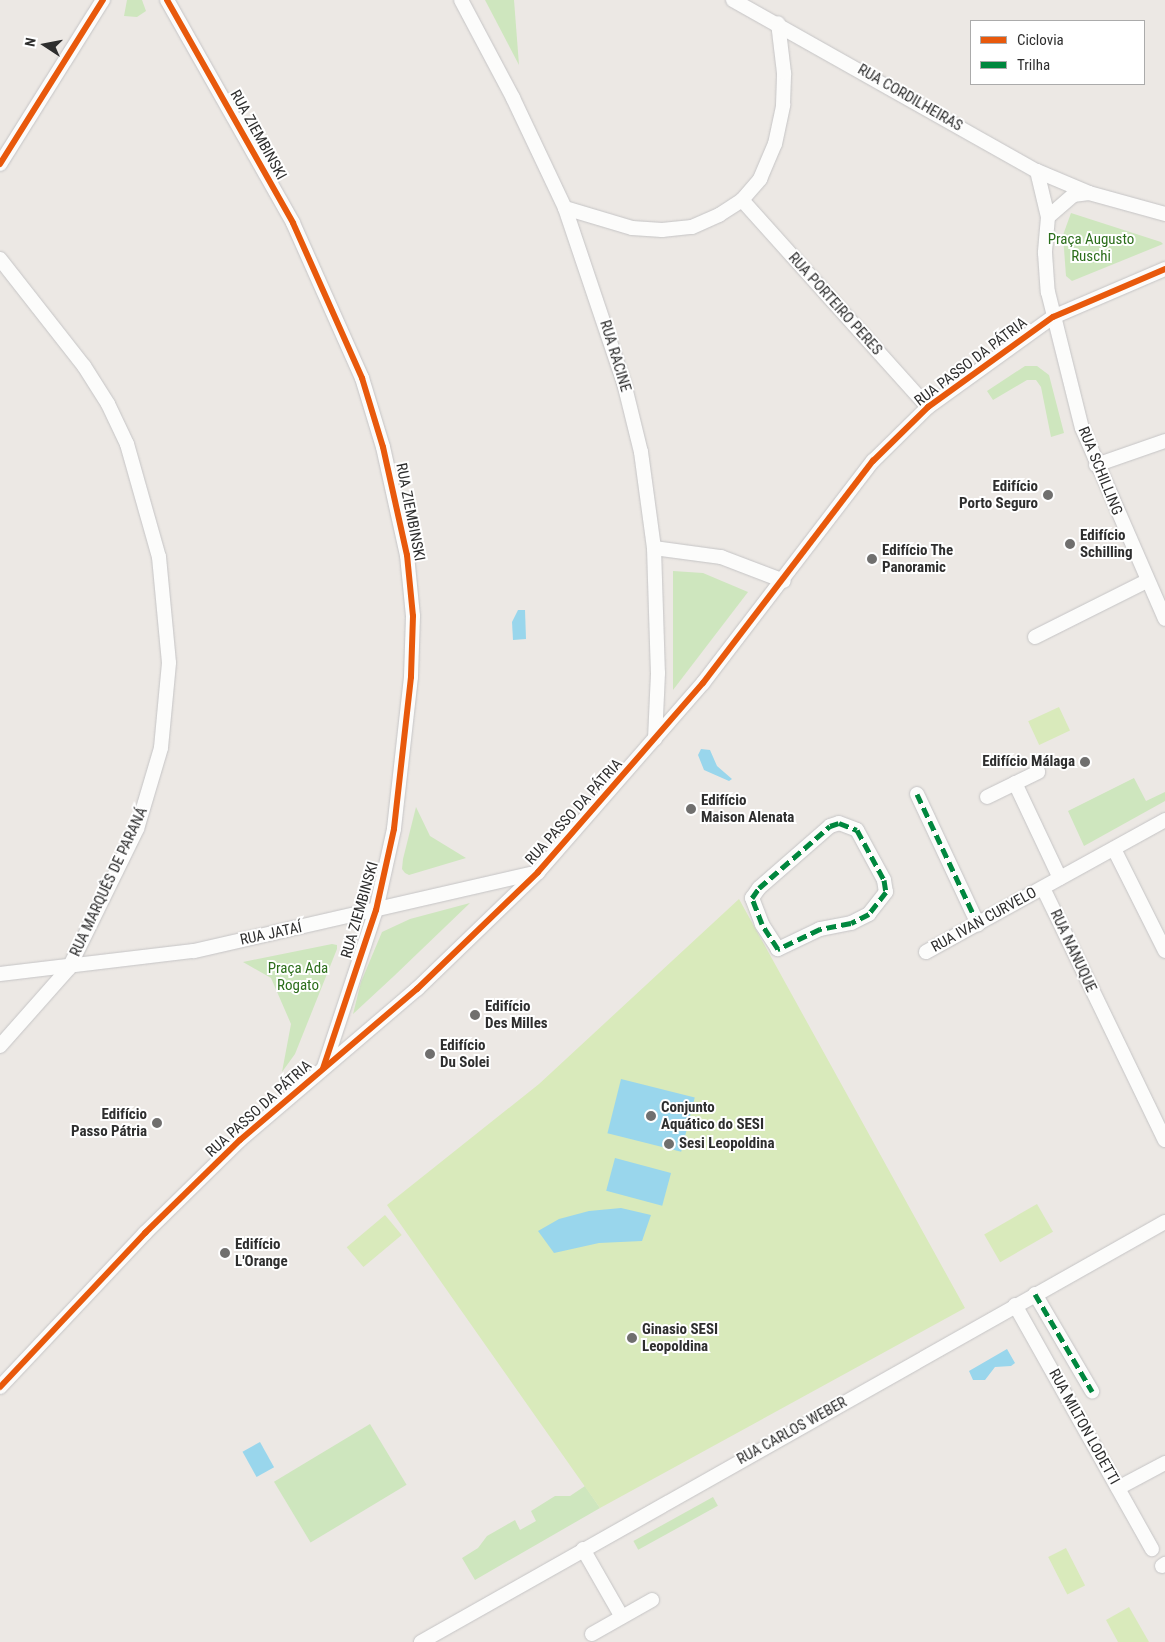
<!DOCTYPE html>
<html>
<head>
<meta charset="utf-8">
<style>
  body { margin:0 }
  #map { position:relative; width:1165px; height:1642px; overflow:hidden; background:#ece8e4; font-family:"Roboto Condensed",sans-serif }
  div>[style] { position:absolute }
  .green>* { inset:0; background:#cee6be; transform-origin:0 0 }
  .pitch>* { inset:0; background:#d9eabb; transform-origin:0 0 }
  .water>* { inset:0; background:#99d6ec; transform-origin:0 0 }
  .roads { filter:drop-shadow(0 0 1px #c5c4c5) drop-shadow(0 0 1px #c5c4c5) }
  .street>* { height:14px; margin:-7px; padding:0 7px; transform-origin:7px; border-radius:7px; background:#fcfcfb }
  .quiet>* { height:5px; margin-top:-2.5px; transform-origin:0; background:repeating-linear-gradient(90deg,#00873e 0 10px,transparent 0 15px) }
  .cycleway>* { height:6px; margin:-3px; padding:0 3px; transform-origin:3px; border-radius:3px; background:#e8590c }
  .dots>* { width:14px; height:14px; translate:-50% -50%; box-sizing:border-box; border:2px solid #fff; border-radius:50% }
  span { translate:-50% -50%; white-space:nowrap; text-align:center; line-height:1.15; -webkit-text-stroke:4px #fff; paint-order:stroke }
  .street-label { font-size:15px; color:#2e2e2e }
  .park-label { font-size:15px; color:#2c6e1b }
  .poi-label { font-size:15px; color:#2e2e2e; font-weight:700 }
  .right { translate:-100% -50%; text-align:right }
  .left { translate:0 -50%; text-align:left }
  .legend { position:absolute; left:970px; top:20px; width:175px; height:65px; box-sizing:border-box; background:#fff; border:1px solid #ababab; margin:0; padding:6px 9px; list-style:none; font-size:15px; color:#2e2e2e }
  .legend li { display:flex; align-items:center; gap:10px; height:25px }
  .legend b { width:25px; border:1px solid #ababab }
  .north { position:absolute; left:20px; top:20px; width:50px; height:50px; -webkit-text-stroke:4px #fff; paint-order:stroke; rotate:281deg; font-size:14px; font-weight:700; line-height:20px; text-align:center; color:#2e2e2e }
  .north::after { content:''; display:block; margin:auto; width:18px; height:22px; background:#2e2e2e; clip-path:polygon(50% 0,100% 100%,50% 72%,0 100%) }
</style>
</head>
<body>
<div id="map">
  <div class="green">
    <i style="clip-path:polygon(127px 0,142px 0,146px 11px,137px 17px,124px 16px)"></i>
    <i style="clip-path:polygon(485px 0,514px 0,519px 65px)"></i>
    <i style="clip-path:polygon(1071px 213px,1161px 242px,1163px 244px,1072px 281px,1066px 276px,1063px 235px)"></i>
    <i style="clip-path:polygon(1025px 366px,1037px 366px,1049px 375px,1064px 433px,1051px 437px,1041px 387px,1036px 380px,1027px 380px,993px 400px,987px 391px)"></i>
    <i style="clip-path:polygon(673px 571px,703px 573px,748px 592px,673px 690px)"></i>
    <i style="clip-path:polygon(1134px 778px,1146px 801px,1165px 792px,1165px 801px,1084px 846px,1068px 811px)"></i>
    <i style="clip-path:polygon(416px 807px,430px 836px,466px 858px,409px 875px,405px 873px,402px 869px,403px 859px)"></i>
    <i style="clip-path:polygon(470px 903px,394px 976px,353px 1014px,361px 982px,382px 932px,410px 919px)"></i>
    <i style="clip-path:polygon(332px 944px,337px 945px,337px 949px,295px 1054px,282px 1072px,291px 1024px,271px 978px,243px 962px)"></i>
    <i style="left:370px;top:1424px;width:71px;height:112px;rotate:59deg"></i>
    <i style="clip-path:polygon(585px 1486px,600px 1508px,475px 1580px,462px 1558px,478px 1548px,487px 1536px,515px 1520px,520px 1530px,536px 1521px,531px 1511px,555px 1496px,570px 1496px)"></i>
    <i style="left:713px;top:1497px;width:10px;height:91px;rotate:61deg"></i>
  </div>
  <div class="pitch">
    <i style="left:1059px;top:707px;width:26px;height:34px;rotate:65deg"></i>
    <i style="clip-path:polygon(739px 899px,965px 1308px,600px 1508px,387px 1205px,539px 1084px)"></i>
    <i style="left:1037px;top:1204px;width:32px;height:61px;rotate:60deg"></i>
    <i style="left:385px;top:1215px;width:26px;height:50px;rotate:50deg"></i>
    <i style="left:1066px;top:1548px;width:42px;height:20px;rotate:63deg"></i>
    <i style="clip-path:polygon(1129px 1607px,1149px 1642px,1118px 1642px,1106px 1620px)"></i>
  </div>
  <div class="water">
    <i style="clip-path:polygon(518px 610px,525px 610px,526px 639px,513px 640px,512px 622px)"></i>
    <i style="clip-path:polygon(701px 749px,710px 750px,717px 766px,732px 779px,729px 781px,704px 770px,698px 755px)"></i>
    <i style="left:621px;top:1079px;width:76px;height:56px;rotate:14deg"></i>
    <i style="left:615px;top:1158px;width:58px;height:34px;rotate:15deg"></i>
    <i style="clip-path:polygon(621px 1208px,651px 1215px,642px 1241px,599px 1243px,554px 1253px,538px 1231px,559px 1219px,589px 1211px)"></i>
    <i style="clip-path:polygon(1007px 1349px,1015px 1363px,1011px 1366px,995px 1367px,985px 1380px,973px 1380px,969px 1371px)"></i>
    <i style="left:260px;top:1442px;width:29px;height:20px;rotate:61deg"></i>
  </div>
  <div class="roads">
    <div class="street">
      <i style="left:167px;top:0;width:256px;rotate:60.5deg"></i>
      <i style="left:293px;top:223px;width:170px;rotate:66deg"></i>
      <i style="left:362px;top:378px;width:72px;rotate:73.1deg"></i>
      <i style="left:383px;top:447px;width:111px;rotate:77.5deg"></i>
      <i style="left:407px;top:555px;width:61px;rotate:84.4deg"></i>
      <i style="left:413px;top:616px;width:61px;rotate:91.9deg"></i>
      <i style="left:411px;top:677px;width:153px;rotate:96.4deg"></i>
      <i style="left:394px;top:829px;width:83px;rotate:102.5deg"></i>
      <i style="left:376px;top:910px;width:165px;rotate:108.3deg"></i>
      <i style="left:461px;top:0;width:111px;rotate:62deg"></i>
      <i style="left:513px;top:98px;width:122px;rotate:64.7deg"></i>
      <i style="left:565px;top:208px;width:185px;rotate:71.4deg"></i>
      <i style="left:624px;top:383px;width:71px;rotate:76.2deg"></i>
      <i style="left:641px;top:452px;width:97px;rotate:82.3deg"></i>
      <i style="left:654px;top:548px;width:125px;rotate:88.2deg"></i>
      <i style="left:658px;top:673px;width:66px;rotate:92.6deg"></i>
      <i style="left:733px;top:0;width:349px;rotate:29.4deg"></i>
      <i style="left:1037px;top:171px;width:56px;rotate:22.9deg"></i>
      <i style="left:1089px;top:193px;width:79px;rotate:15.4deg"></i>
      <i style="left:0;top:164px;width:194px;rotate:-57.9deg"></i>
      <i style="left:1037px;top:171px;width:47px;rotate:76.6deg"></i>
      <i style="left:1048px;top:217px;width:36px;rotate:95deg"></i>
      <i style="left:1045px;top:253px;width:39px;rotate:86deg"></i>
      <i style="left:1048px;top:292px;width:140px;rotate:76deg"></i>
      <i style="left:1082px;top:428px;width:208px;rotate:66.5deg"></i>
      <i style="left:742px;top:200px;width:278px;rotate:48.1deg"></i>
      <i style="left:565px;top:208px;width:70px;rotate:16.6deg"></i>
      <i style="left:632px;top:228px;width:30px;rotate:4deg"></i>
      <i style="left:662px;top:230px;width:30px;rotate:-6deg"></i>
      <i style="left:692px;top:227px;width:30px;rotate:-24deg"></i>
      <i style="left:719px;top:215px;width:27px;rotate:-33deg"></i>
      <i style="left:742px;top:200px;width:28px;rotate:-49deg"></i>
      <i style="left:760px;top:179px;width:38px;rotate:-67deg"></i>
      <i style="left:775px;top:144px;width:40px;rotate:-78deg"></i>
      <i style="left:783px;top:105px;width:32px;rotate:-88deg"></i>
      <i style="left:784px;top:73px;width:50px;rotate:-96.8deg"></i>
      <i style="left:1048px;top:217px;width:33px;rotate:-41deg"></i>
      <i style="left:1073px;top:195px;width:16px;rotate:-7deg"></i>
      <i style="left:0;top:259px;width:136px;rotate:51.9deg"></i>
      <i style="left:84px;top:366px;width:45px;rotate:57.7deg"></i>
      <i style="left:108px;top:404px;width:44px;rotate:64.6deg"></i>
      <i style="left:127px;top:444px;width:117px;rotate:74.2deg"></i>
      <i style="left:159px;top:557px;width:106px;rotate:84.6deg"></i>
      <i style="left:169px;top:663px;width:85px;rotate:95.4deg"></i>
      <i style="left:161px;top:748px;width:84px;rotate:106.5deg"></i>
      <i style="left:137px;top:829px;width:155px;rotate:116.1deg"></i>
      <i style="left:69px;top:968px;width:104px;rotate:131.5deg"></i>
      <i style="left:1096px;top:465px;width:73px;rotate:-19.2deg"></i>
      <i style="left:654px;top:548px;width:68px;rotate:7.7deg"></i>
      <i style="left:721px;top:557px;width:67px;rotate:20.9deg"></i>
      <i style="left:1035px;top:637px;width:125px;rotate:-26.6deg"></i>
      <i style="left:1015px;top:783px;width:105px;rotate:64.7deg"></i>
      <i style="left:917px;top:794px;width:144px;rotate:64.9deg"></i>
      <i style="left:987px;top:797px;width:57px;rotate:-26.1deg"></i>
      <i style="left:839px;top:823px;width:19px;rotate:21deg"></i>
      <i style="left:857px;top:830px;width:57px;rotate:61.6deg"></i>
      <i style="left:884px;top:880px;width:12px;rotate:81deg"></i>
      <i style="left:886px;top:892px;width:28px;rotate:128deg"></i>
      <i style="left:869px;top:914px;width:20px;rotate:153deg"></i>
      <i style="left:851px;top:923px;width:32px;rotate:169deg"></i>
      <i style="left:820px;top:929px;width:47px;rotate:154.5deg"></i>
      <i style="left:778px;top:949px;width:30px;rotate:-123deg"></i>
      <i style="left:762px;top:924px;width:28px;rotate:-111deg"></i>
      <i style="left:752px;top:898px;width:12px;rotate:-55deg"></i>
      <i style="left:759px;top:888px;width:94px;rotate:-41.1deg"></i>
      <i style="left:830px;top:826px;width:9px;rotate:-18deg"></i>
      <i style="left:1114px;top:849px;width:114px;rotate:63.4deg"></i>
      <i style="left:1043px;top:888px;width:280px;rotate:64.2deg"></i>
      <i style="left:926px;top:952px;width:273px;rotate:-28.9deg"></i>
      <i style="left:0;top:974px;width:195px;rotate:-6.8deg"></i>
      <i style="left:194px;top:951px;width:353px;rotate:-12.9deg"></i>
      <i style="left:1035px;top:1294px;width:113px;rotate:59.6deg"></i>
      <i style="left:1015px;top:1305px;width:280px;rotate:60.7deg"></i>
      <i style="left:0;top:1387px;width:212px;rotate:-46.7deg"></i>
      <i style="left:145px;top:1233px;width:133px;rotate:-44.4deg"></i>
      <i style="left:240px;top:1140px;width:233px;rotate:-40.5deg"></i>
      <i style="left:417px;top:989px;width:168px;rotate:-44deg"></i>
      <i style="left:538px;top:872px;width:251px;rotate:-48.9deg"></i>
      <i style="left:703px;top:683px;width:280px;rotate:-52.6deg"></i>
      <i style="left:873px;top:461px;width:77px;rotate:-44.5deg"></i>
      <i style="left:928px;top:407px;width:154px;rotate:-35.8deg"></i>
      <i style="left:1053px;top:317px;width:122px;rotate:-23.2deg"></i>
      <i style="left:1118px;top:1488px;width:53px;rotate:-28deg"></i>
      <i style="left:583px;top:1549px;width:78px;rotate:60.2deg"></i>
      <i style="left:1162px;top:1566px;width:4px;rotate:-34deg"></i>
      <i style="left:592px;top:1634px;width:69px;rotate:-29.5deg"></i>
      <i style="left:421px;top:1642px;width:854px;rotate:-29.45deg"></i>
    </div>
  </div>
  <div class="quiet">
    <i style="left:917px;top:794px;width:144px;rotate:64.9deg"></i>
    <i style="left:839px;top:823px;width:19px;rotate:21deg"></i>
    <i style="left:857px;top:830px;width:57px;rotate:61.6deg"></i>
    <i style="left:884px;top:880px;width:12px;rotate:81deg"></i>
    <i style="left:886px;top:892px;width:28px;rotate:128deg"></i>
    <i style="left:869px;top:914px;width:20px;rotate:153deg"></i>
    <i style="left:851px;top:923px;width:32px;rotate:169deg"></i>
    <i style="left:820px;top:929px;width:47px;rotate:154.5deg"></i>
    <i style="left:778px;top:949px;width:30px;rotate:-123deg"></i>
    <i style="left:762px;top:924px;width:28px;rotate:-111deg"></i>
    <i style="left:752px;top:898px;width:12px;rotate:-55deg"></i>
    <i style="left:759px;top:888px;width:94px;rotate:-41.1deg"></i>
    <i style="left:830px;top:826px;width:9px;rotate:-18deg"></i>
    <i style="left:1035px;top:1294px;width:113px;rotate:59.6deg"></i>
  </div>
  <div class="cycleway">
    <i style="left:167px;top:0;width:256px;rotate:60.5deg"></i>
    <i style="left:293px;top:223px;width:170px;rotate:66deg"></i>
    <i style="left:362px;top:378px;width:72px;rotate:73.1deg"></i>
    <i style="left:383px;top:447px;width:111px;rotate:77.5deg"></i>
    <i style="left:407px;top:555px;width:61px;rotate:84.4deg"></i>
    <i style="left:413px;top:616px;width:61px;rotate:91.9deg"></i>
    <i style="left:411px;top:677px;width:153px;rotate:96.4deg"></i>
    <i style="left:394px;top:829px;width:83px;rotate:102.5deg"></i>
    <i style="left:376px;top:910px;width:167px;rotate:108.5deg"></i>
    <i style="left:0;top:164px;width:194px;rotate:-57.9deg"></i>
    <i style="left:0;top:1387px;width:212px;rotate:-46.7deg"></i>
    <i style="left:145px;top:1233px;width:133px;rotate:-44.4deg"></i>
    <i style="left:240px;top:1140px;width:233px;rotate:-40.5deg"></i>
    <i style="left:417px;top:989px;width:168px;rotate:-44deg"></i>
    <i style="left:538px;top:872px;width:251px;rotate:-48.9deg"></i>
    <i style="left:703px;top:683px;width:280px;rotate:-52.6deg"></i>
    <i style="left:873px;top:461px;width:77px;rotate:-44.5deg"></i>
    <i style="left:928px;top:407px;width:154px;rotate:-35.8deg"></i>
    <i style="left:1053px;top:317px;width:122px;rotate:-23.2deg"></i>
  </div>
  <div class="dots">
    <i style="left:1048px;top:495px;background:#706f6e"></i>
    <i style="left:1070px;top:544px;background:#706f6e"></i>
    <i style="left:872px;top:559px;background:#706f6e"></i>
    <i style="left:1085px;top:762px;background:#706f6e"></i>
    <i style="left:691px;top:809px;background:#706f6e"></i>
    <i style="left:475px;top:1015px;background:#706f6e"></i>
    <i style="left:430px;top:1054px;background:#706f6e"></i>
    <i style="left:651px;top:1116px;background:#706f6e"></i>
    <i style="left:157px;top:1123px;background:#706f6e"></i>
    <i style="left:669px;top:1144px;background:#706f6e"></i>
    <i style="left:225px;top:1253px;background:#706f6e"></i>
    <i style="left:632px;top:1338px;background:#706f6e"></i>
  </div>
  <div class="street-label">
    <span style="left:910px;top:98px;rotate:30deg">RUA CORDILHEIRAS</span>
    <span style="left:258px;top:135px;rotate:61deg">RUA ZIEMBINSKI</span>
    <span style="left:835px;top:304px;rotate:48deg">RUA PORTEIRO PERES</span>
    <span style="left:615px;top:356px;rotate:73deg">RUA RACINE</span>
    <span style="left:971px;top:362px;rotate:-37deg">RUA PASSO DA PÁTRIA</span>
    <span style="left:1100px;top:471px;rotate:68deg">RUA SCHILLING</span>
    <span style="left:410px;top:512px;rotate:79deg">RUA ZIEMBINSKI</span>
    <span style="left:574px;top:812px;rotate:-48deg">RUA PASSO DA PÁTRIA</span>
    <span style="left:109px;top:882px;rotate:-65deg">RUA MARQUÊS DE PARANÁ</span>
    <span style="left:360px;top:910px;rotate:-74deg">RUA ZIEMBINSKI</span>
    <span style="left:984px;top:920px;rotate:-29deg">RUA IVAN CURVELO</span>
    <span style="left:271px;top:934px;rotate:-12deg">RUA JATAÍ</span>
    <span style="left:1073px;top:951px;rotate:65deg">RUA NANUQUE</span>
    <span style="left:259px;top:1109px;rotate:-42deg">RUA PASSO DA PÁTRIA</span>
    <span style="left:1084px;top:1427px;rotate:61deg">RUA MILTON LODETTI</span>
    <span style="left:792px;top:1431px;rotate:-29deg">RUA CARLOS WEBER</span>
  </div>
  <div class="park-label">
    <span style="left:1091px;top:248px">Praça Augusto<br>Ruschi</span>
    <span style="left:298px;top:977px">Praça Ada<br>Rogato</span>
  </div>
  <div class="poi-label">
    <span class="right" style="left:1038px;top:495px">Edifício<br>Porto Seguro</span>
    <span class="left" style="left:1080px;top:544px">Edifício<br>Schilling</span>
    <span class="left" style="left:882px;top:559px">Edifício The<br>Panoramic</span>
    <span class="right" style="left:1075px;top:762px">Edifício Málaga</span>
    <span class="left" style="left:701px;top:809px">Edifício<br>Maison Alenata</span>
    <span class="left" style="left:485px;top:1015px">Edifício<br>Des Milles</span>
    <span class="left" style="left:440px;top:1054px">Edifício<br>Du Solei</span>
    <span class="left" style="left:661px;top:1116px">Conjunto<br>Aquático do SESI</span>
    <span class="right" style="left:147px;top:1123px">Edifício<br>Passo Pátria</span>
    <span class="left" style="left:679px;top:1144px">Sesi Leopoldina</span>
    <span class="left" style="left:235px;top:1253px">Edifício<br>L'Orange</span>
    <span class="left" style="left:642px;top:1338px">Ginasio SESI<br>Leopoldina</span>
  </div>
  <ul class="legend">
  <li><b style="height:6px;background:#e8590c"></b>Ciclovia</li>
  <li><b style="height:6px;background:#00873e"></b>Trilha</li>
  </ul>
  <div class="north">N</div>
</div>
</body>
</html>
